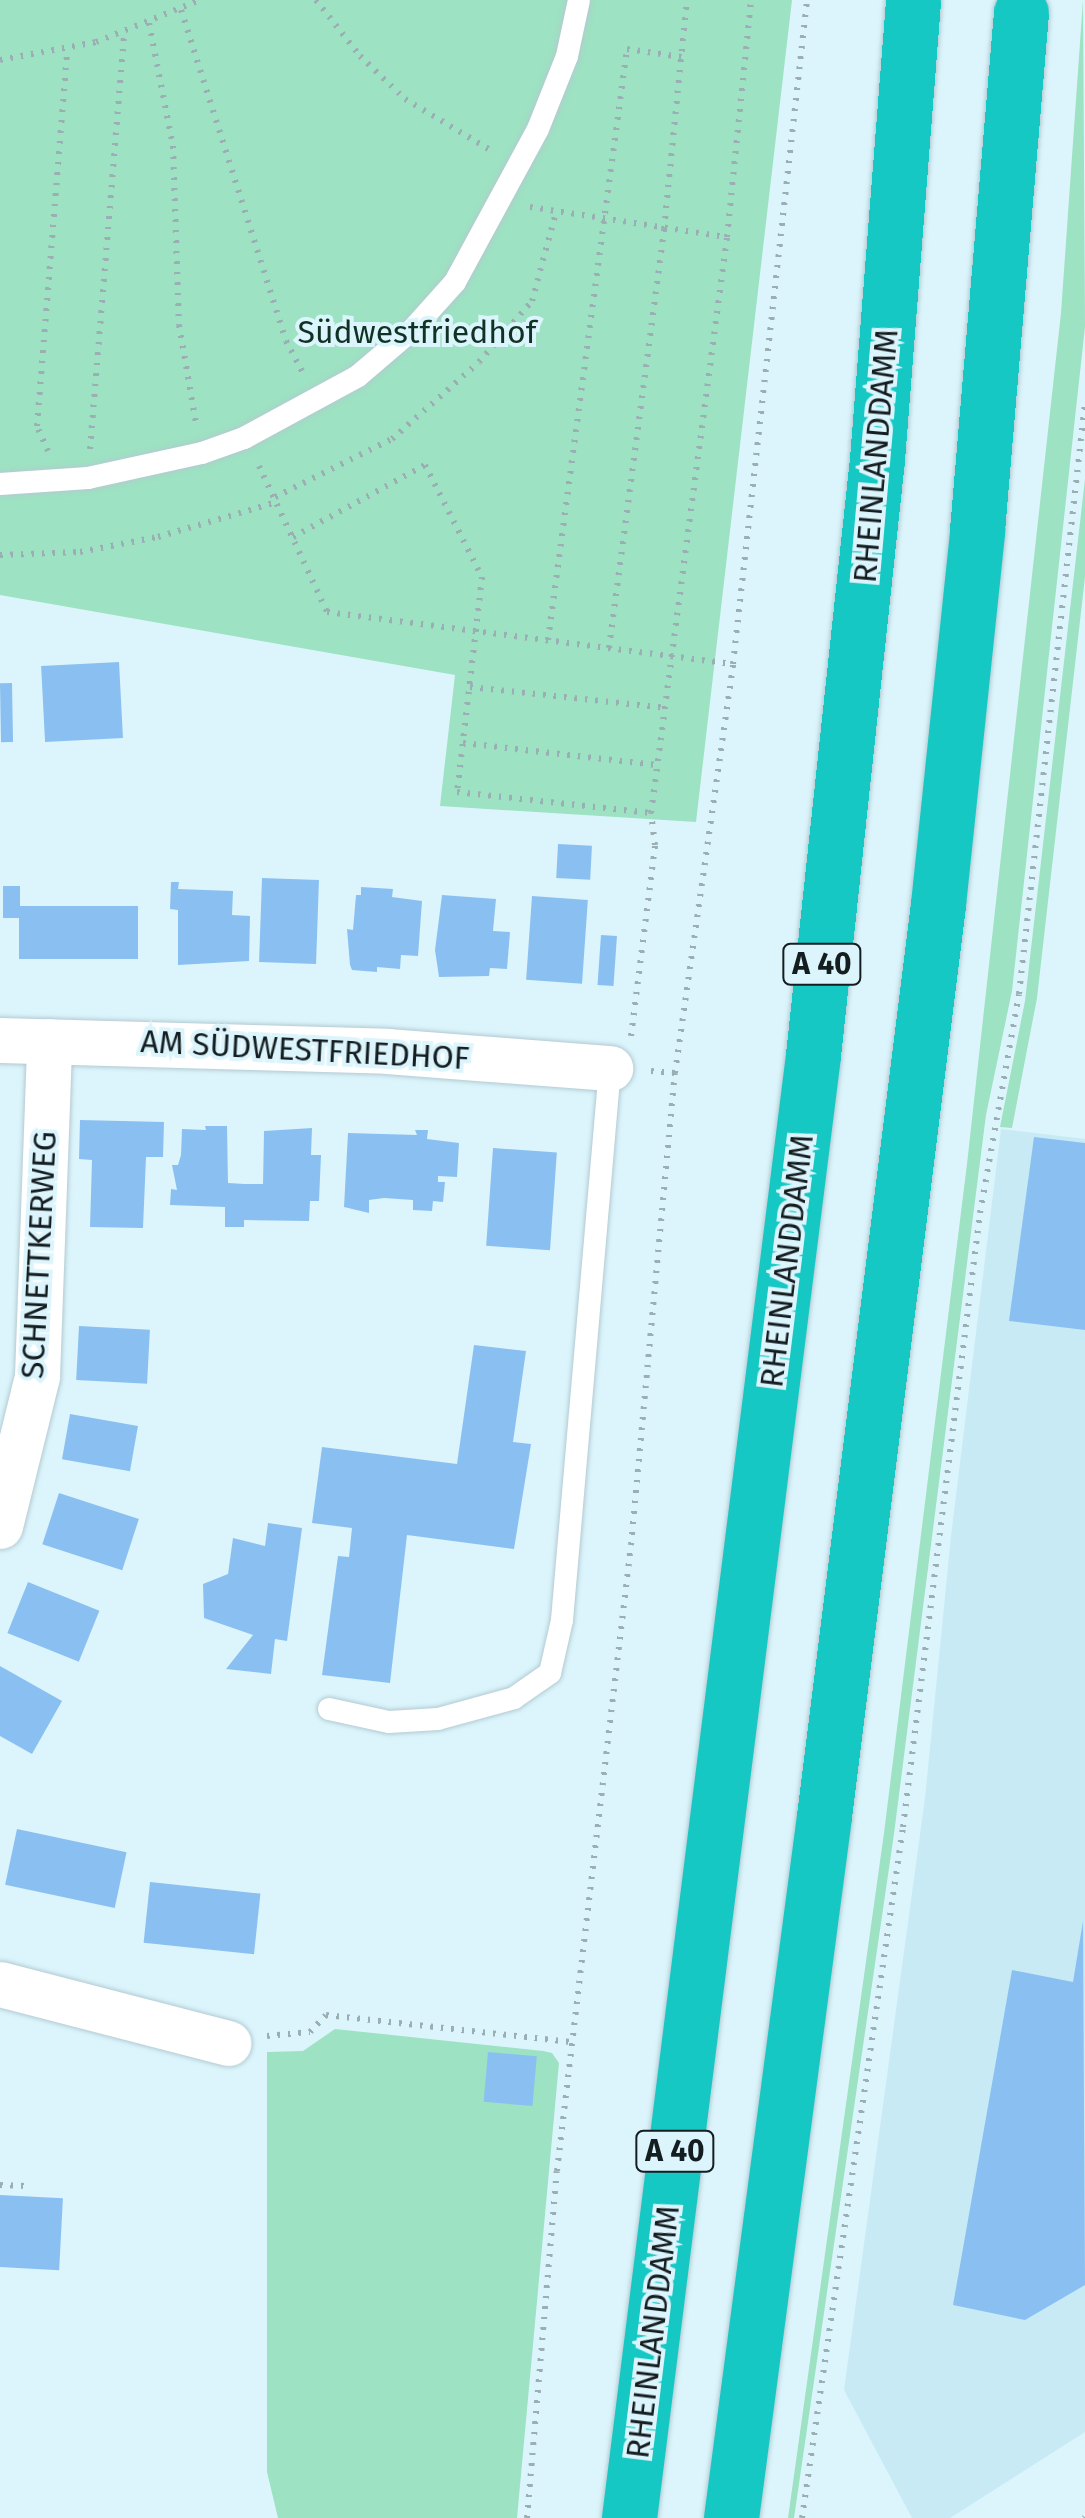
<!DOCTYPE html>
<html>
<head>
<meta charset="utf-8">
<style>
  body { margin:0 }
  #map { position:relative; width:1085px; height:2518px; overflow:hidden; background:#dcf5fc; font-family:"Fira Sans",sans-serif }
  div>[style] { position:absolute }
  .built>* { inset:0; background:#c8eaf4 }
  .green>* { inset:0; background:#9de2c2 }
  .building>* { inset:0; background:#8ac0f1; transform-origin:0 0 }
  .path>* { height:6px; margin-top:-3px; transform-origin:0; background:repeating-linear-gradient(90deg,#9aaeb3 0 2.5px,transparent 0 10.5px) }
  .roads { filter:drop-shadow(0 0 2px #b3cad2) drop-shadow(0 0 2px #b3cad2) }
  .service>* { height:22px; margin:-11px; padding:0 11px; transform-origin:11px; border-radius:11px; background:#fff }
  .minor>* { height:45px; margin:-22.5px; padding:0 22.5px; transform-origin:22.5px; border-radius:22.5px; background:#fff }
  .motorway>* { height:55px; margin:-27.5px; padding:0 27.5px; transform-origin:27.5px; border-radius:27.5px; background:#16c8c4 }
  span { translate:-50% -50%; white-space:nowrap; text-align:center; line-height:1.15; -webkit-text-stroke:8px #dcf5fc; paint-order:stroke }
  .shield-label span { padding:2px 8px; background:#dcf5fc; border:2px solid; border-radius:8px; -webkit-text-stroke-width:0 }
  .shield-label { font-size:30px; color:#141d20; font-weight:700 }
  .park-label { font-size:32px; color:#0f3224 }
  .street-label { font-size:32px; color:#141d20 }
</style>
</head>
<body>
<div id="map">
  <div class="built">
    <i style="clip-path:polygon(1001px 1129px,1085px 1139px,1085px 2432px,950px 2518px,912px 2518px,844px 2390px,925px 1798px,951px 1536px)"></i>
  </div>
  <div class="green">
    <i style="clip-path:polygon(0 0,792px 0,696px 822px,440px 806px,455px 675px,0 595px)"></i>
    <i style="clip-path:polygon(1083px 0,1085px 327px,1012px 991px,986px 1115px,894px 1834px,794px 2518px,788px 2518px,884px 1833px,967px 1164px,1061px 313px)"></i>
    <i style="clip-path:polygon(1085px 479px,1085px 577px,1037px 998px,1012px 1128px,1000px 1127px,1025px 1001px)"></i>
    <i style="clip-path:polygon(335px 2029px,543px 2051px,552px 2053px,559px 2063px,517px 2518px,278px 2518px,267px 2472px,267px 2052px,303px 2051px)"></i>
  </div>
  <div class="building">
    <i style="left:119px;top:662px;width:76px;height:78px;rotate:87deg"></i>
    <i style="left:12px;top:683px;width:59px;height:12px;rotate:89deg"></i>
    <i style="left:558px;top:844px;width:34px;height:34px;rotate:3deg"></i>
    <i style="left:262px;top:878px;width:57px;height:84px;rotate:2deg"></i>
    <i style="clip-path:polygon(171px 882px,179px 882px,178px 889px,233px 891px,232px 915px,250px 916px,249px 961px,178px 965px,178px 910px,170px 909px)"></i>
    <i style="clip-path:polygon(3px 886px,20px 886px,20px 906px,138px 906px,138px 959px,19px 959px,19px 918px,3px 918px)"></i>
    <i style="clip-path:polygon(361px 887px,393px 889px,392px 897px,422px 901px,418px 956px,401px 955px,400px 969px,377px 967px,377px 972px,352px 970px,350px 965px,347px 929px,353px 930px,356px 895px,361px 895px)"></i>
    <i style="clip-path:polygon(442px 895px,496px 899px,493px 931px,510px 932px,507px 969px,490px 968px,489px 976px,439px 977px,435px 950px)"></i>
    <i style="left:532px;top:896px;width:56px;height:84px;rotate:4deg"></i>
    <i style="left:601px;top:935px;width:16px;height:50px;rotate:4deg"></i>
    <i style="clip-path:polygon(80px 1120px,164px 1122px,163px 1157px,146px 1157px,143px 1228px,90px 1227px,92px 1160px,79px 1159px)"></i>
    <i style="clip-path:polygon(205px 1126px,227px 1126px,228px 1183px,245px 1184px,263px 1184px,264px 1131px,312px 1128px,311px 1155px,321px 1155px,319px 1201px,310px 1201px,309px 1221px,244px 1220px,244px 1227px,225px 1227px,225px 1207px,170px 1205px,171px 1189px,177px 1190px,172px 1165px,178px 1165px,181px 1155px,182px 1129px,206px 1130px)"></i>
    <i style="clip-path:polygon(415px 1130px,428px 1130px,427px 1139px,459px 1143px,457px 1177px,438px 1176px,438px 1182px,445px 1182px,443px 1202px,433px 1201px,432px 1211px,413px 1210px,413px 1200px,384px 1198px,369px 1200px,369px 1213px,344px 1207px,348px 1133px,417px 1135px)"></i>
    <i style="clip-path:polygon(1034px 1137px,1085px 1143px,1085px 1330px,1009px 1321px)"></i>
    <i style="left:493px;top:1148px;width:64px;height:98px;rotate:4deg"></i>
    <i style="left:79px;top:1326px;width:71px;height:54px;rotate:3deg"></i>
    <i style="clip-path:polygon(474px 1345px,526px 1351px,513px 1442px,531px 1444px,514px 1549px,407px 1535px,390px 1683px,322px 1675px,338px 1556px,349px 1557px,352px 1528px,312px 1523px,322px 1447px,457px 1464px)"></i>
    <i style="left:70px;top:1414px;width:69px;height:46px;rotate:10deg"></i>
    <i style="left:59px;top:1493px;width:84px;height:54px;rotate:18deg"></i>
    <i style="clip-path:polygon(268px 1523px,302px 1528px,287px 1641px,275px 1639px,271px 1674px,226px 1669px,253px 1635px,204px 1618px,203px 1584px,228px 1574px,233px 1538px,265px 1546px)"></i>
    <i style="left:28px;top:1582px;width:77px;height:55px;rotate:22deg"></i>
    <i style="clip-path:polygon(0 1666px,62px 1701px,32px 1754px,0 1736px)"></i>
    <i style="left:17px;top:1829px;width:112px;height:57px;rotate:12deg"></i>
    <i style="left:150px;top:1882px;width:111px;height:61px;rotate:6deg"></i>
    <i style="clip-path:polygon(1083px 1921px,1085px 2285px,1025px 2320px,953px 2305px,1012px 1970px,1073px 1982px)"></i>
    <i style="left:488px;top:2052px;width:49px;height:50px;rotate:5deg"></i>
    <i style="left:0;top:2195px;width:63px;height:72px;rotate:3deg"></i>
  </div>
  <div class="path">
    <i style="left:316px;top:0;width:71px;rotate:51.8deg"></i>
    <i style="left:360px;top:56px;width:62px;rotate:43.7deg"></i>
    <i style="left:405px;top:99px;width:101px;rotate:30.9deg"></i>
    <i style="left:181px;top:10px;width:347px;rotate:72.4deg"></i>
    <i style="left:286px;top:341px;width:36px;rotate:62deg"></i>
    <i style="left:149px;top:23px;width:125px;rotate:79deg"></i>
    <i style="left:173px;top:146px;width:179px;rotate:88.1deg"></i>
    <i style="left:179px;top:325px;width:99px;rotate:80.2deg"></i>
    <i style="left:0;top:60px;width:98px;rotate:-10.6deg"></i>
    <i style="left:96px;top:42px;width:112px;rotate:-22deg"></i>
    <i style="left:530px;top:207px;width:199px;rotate:8.7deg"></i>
    <i style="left:90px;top:449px;width:418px;rotate:-85.3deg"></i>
    <i style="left:48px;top:451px;width:27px;rotate:-114deg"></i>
    <i style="left:37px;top:426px;width:376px;rotate:-85.4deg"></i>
    <i style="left:259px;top:466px;width:161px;rotate:65deg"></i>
    <i style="left:327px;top:612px;width:409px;rotate:7.3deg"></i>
    <i style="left:275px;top:497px;width:131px;rotate:-26.4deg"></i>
    <i style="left:392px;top:439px;width:116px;rotate:-41.5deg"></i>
    <i style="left:479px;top:362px;width:81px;rotate:-49deg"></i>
    <i style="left:532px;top:301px;width:92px;rotate:-74.9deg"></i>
    <i style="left:293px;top:537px;width:150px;rotate:-28.6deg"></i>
    <i style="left:425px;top:465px;width:126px;rotate:63deg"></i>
    <i style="left:482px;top:577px;width:216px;rotate:96.6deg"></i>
    <i style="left:457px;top:792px;width:195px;rotate:6.2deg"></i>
    <i style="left:0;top:555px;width:80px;rotate:-2.1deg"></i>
    <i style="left:80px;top:552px;width:79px;rotate:-10.9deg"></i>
    <i style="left:158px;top:537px;width:124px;rotate:-16.4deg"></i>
    <i style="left:548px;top:640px;width:596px;rotate:-82.39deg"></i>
    <i style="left:627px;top:49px;width:55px;rotate:8.4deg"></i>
    <i style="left:609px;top:648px;width:423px;rotate:-82.5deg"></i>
    <i style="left:664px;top:229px;width:230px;rotate:-84.3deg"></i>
    <i style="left:470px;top:687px;width:196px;rotate:6.1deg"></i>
    <i style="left:463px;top:743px;width:195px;rotate:6.5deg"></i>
    <i style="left:631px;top:1036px;width:193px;rotate:-82.8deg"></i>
    <i style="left:655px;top:845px;width:32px;rotate:-97deg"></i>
    <i style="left:651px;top:813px;width:581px;rotate:-82.48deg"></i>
    <i style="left:727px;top:237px;width:238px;rotate:-84.2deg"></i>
    <i style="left:651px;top:1071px;width:24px;rotate:5deg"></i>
    <i style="left:267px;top:2036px;width:43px;rotate:-5.3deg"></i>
    <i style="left:310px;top:2032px;width:23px;rotate:-47deg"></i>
    <i style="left:326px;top:2015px;width:246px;rotate:6.3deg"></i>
    <i style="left:0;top:2185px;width:27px;rotate:2deg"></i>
    <i style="left:527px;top:2518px;width:348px;rotate:-85.1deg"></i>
    <i style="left:557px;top:2171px;width:630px;rotate:-83.26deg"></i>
    <i style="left:631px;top:1545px;width:474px;rotate:-84.7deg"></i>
    <i style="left:675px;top:1073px;width:413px;rotate:-81.9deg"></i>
    <i style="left:733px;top:664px;width:668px;rotate:-83.64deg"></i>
    <i style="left:802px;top:2518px;width:698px;rotate:-81.68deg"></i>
    <i style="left:903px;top:1827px;width:619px;rotate:-82.85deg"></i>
    <i style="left:980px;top:1213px;width:222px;rotate:-79.9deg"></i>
    <i style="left:1019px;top:994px;width:595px;rotate:-83.63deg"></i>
    <i style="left:1084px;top:2518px;width:1px;rotate:-45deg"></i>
  </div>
  <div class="roads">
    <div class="service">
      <i style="left:0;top:484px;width:88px;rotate:-3.9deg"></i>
      <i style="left:88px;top:478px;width:117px;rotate:-12.4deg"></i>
      <i style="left:202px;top:453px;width:45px;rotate:-19.7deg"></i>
      <i style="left:244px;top:438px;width:130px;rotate:-28.5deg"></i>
      <i style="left:358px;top:376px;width:71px;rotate:-40.4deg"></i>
      <i style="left:412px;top:330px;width:64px;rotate:-48.1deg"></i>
      <i style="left:455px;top:282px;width:174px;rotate:-61.5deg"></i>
      <i style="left:538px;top:129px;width:79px;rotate:-68.3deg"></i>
      <i style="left:567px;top:56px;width:57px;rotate:-77.9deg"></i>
      <i style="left:329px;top:1709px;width:61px;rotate:12.2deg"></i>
      <i style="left:389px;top:1722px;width:49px;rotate:-3.5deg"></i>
      <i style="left:438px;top:1719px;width:79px;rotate:-15.4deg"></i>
      <i style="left:514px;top:1698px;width:44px;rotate:-34.8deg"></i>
      <i style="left:550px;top:1673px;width:54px;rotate:-77.2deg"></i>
      <i style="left:562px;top:1620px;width:554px;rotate:-85.03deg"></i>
    </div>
    <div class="minor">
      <i style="left:0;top:1040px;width:387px;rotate:1.6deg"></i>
      <i style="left:387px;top:1051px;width:224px;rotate:4.4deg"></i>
      <i style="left:0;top:1526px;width:154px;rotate:-76.1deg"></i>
      <i style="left:37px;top:1376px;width:335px;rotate:-87.9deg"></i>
      <i style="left:0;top:1984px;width:236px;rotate:14.5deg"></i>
    </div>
    <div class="motorway">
      <i style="left:629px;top:2518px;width:1475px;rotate:-82.83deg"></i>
      <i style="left:813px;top:1055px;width:599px;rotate:-83.87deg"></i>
      <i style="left:877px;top:459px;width:460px;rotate:-85.5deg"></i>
      <i style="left:731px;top:2518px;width:708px;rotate:-82.45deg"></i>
      <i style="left:824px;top:1816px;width:919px;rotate:-82.87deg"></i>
      <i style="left:938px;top:904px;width:376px;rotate:-84deg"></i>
      <i style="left:977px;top:530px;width:519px;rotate:-85.14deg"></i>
    </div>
  </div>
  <div class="shield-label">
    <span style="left:822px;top:964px">A 40</span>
    <span style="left:675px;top:2151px">A 40</span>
  </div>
  <div class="park-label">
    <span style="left:417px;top:332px">Südwestfriedhof</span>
  </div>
  <div class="street-label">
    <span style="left:876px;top:456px;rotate:-85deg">RHEINLANDDAMM</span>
    <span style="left:305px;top:1050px;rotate:3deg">AM SÜDWESTFRIEDHOF</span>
    <span style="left:39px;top:1255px;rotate:-87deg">SCHNETTKERWEG</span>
    <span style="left:787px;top:1261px;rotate:-83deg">RHEINLANDDAMM</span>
    <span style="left:653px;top:2332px;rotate:-83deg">RHEINLANDDAMM</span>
  </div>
</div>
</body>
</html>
